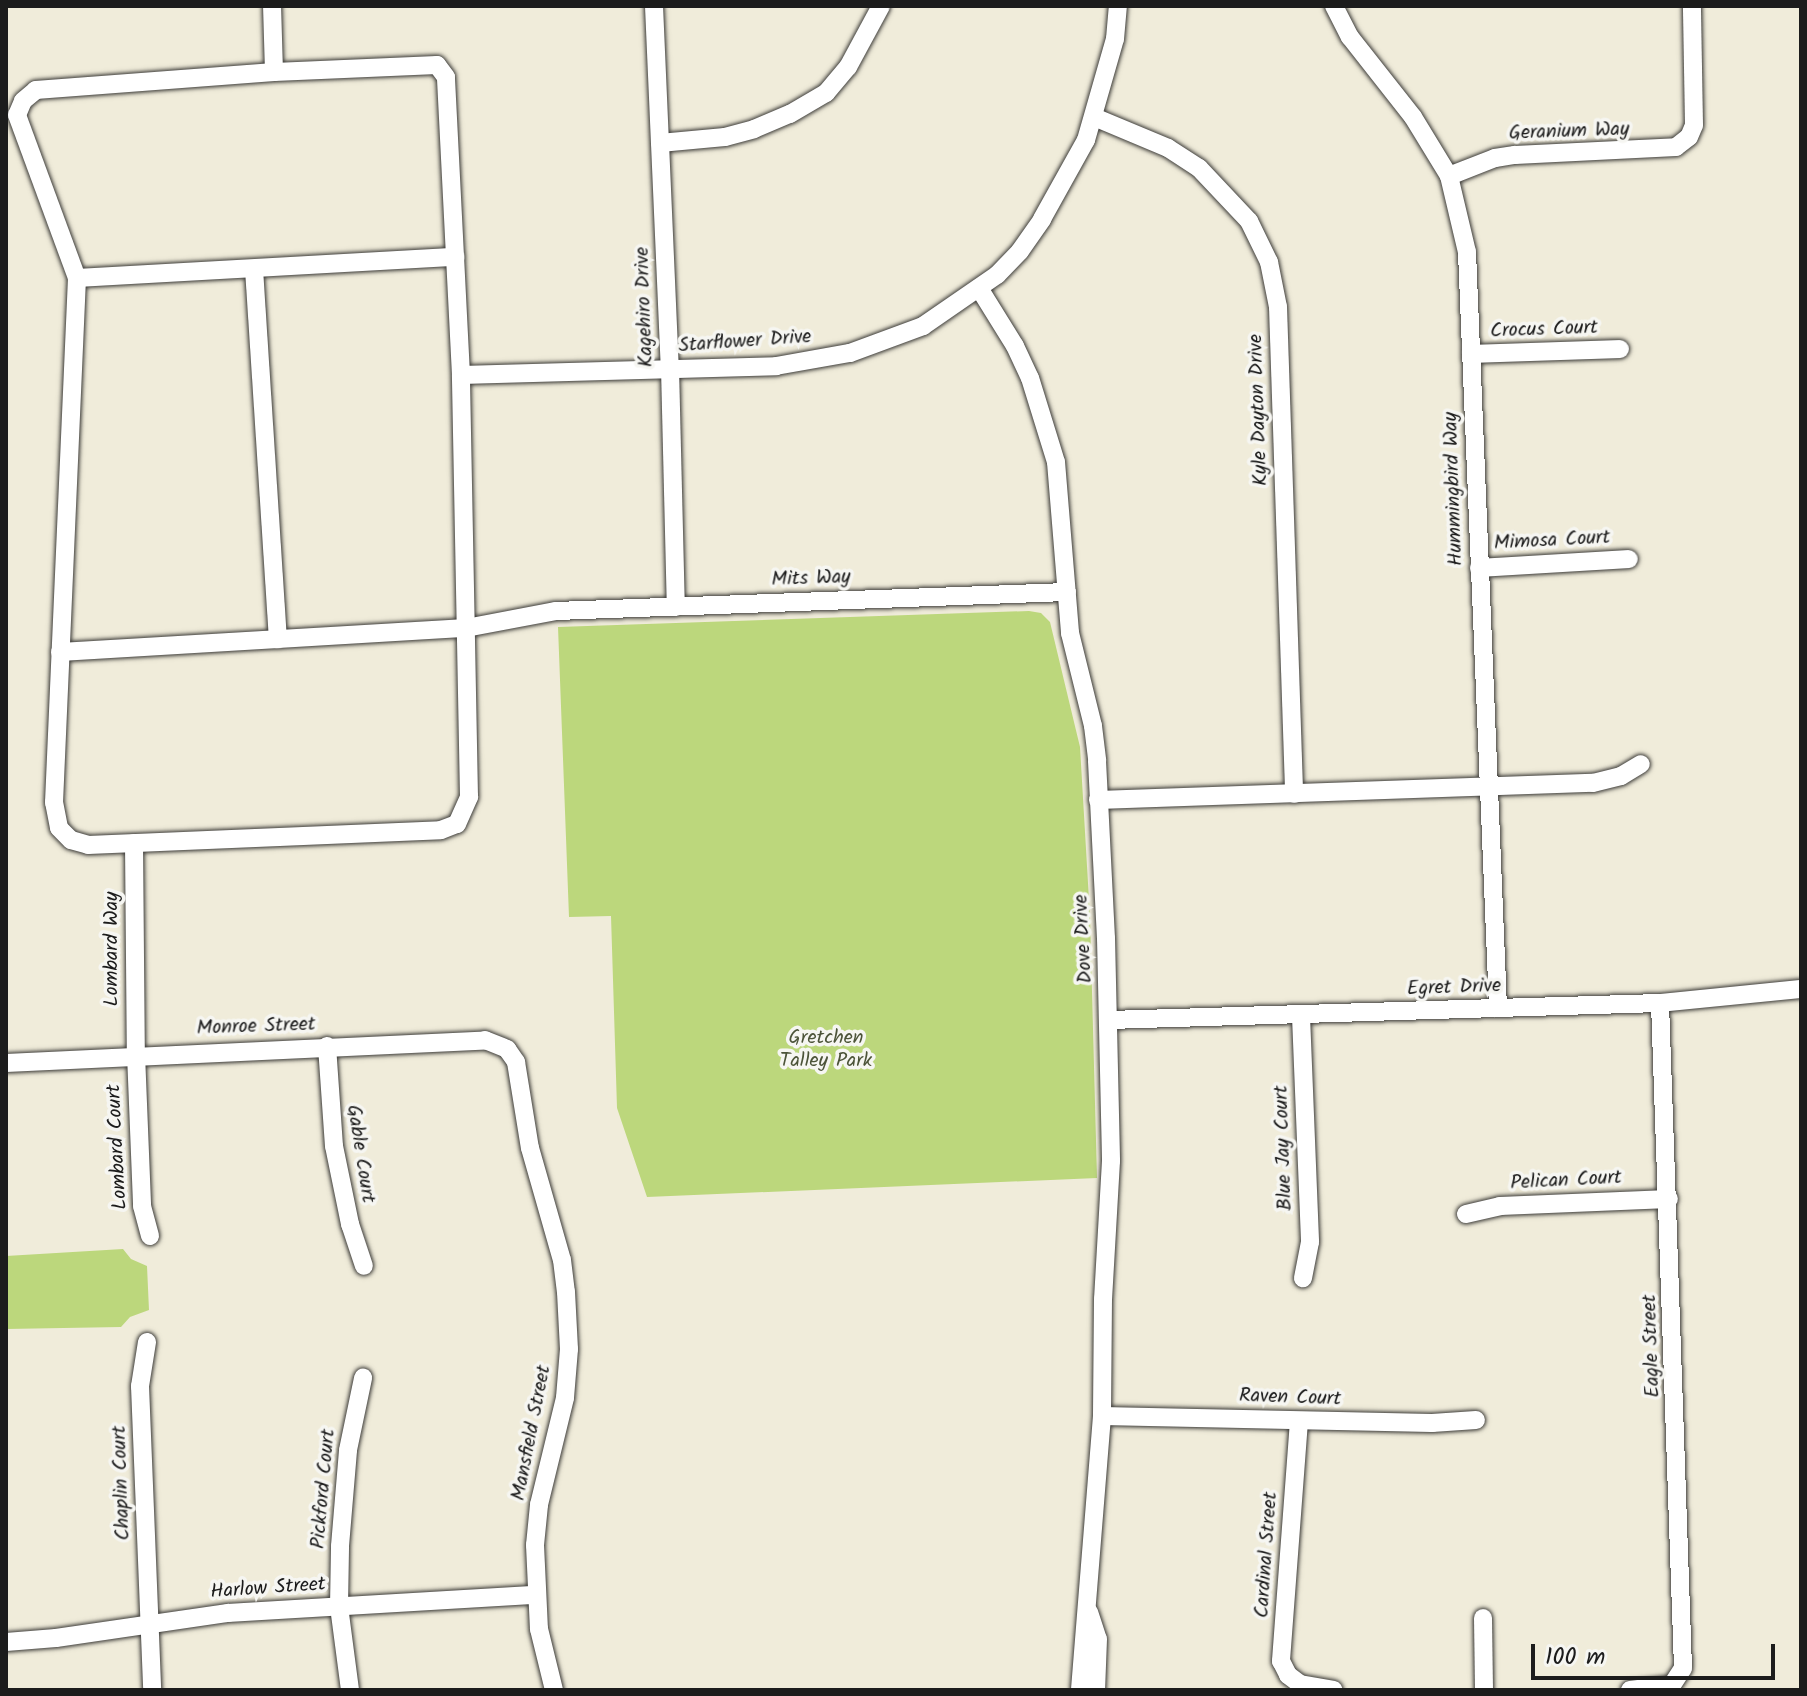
<!DOCTYPE html>
<html>
<head>
<meta charset="utf-8">
<style>
  body { margin:0 }
  #map { position:relative; width:1807px; height:1696px; overflow:hidden; background:#f0ecda; font-family:Kalam,sans-serif }
  div>[style] { position:absolute }
  .green>* { inset:0; background:#bcd77c }
  .roads { filter:drop-shadow(0 0 2px #3c3b38) drop-shadow(0 0 2px #3c3b38) }
  .street>* { height:18px; margin:-9px; padding:0 9px; transform-origin:9px; border-radius:9px; background:#fff }
  span { translate:-50% -50%; white-space:nowrap; text-align:center; line-height:1.15; -webkit-text-stroke:7px #f6f6f2; paint-order:stroke }
  .street-label { font-size:20px; color:#1c1c1c }
  .park-label { font-size:20px; color:#4c5439 }
  .frame { position:absolute; inset:0; border:8px solid #1c1c1c; pointer-events:none }
  .scale { position:absolute; left:1531px; top:1644px; width:244px; height:36px; box-sizing:border-box; border:4px solid #1c1c1c; border-top:0; padding-left:10px; font-size:24px; line-height:28px; white-space:nowrap; color:#1c1c1c; -webkit-text-stroke:6px #f6f6f2; paint-order:stroke }
</style>
</head>
<body>
<div id="map">
  <div class="green">
    <i style="clip-path:polygon(1029px 611px,1041px 613px,1050px 622px,1080px 747px,1090px 917px,1097px 1178px,647px 1197px,617px 1108px,611px 916px,569px 917px,558px 627px)"></i>
    <i style="clip-path:polygon(123px 1249px,131px 1259px,147px 1266px,149px 1310px,130px 1317px,121px 1327px,6px 1329px,6px 1256px)"></i>
  </div>
  <div class="roads">
    <div class="street">
      <i style="left:654px;top:6px;width:362px;rotate:87.5deg"></i>
      <i style="left:670px;top:368px;width:239px;rotate:88.6deg"></i>
      <i style="left:1334px;top:6px;width:35px;rotate:63deg"></i>
      <i style="left:1350px;top:37px;width:102px;rotate:51.8deg"></i>
      <i style="left:1413px;top:117px;width:69px;rotate:58.6deg"></i>
      <i style="left:1449px;top:176px;width:78px;rotate:76.7deg"></i>
      <i style="left:1467px;top:252px;width:757px;rotate:87.65deg"></i>
      <i style="left:274px;top:72px;width:239px;rotate:175.7deg"></i>
      <i style="left:36px;top:90px;width:17px;rotate:140deg"></i>
      <i style="left:23px;top:101px;width:15px;rotate:113deg"></i>
      <i style="left:17px;top:115px;width:174px;rotate:69.8deg"></i>
      <i style="left:77px;top:278px;width:379px;rotate:-3.2deg"></i>
      <i style="left:1094px;top:117px;width:80px;rotate:22.7deg"></i>
      <i style="left:1168px;top:148px;width:37px;rotate:33deg"></i>
      <i style="left:1199px;top:168px;width:73px;rotate:46.7deg"></i>
      <i style="left:1249px;top:221px;width:46px;rotate:64deg"></i>
      <i style="left:1269px;top:262px;width:46px;rotate:78.7deg"></i>
      <i style="left:1278px;top:307px;width:487px;rotate:88.1deg"></i>
      <i style="left:660px;top:143px;width:65px;rotate:-5.3deg"></i>
      <i style="left:725px;top:137px;width:30px;rotate:-15deg"></i>
      <i style="left:754px;top:129px;width:39px;rotate:-23deg"></i>
      <i style="left:790px;top:114px;width:42px;rotate:-30.3deg"></i>
      <i style="left:826px;top:93px;width:34px;rotate:-50deg"></i>
      <i style="left:848px;top:67px;width:69px;rotate:-61.6deg"></i>
      <i style="left:1449px;top:176px;width:49px;rotate:-21.4deg"></i>
      <i style="left:1495px;top:158px;width:20px;rotate:-9deg"></i>
      <i style="left:1515px;top:155px;width:161px;rotate:-2.8deg"></i>
      <i style="left:1676px;top:147px;width:16px;rotate:-38deg"></i>
      <i style="left:1689px;top:137px;width:13px;rotate:-67deg"></i>
      <i style="left:1694px;top:125px;width:119px;rotate:-91deg"></i>
      <i style="left:254px;top:269px;width:371px;rotate:86.3deg"></i>
      <i style="left:77px;top:278px;width:525px;rotate:92.51deg"></i>
      <i style="left:54px;top:802px;width:26px;rotate:79deg"></i>
      <i style="left:59px;top:828px;width:17px;rotate:45deg"></i>
      <i style="left:71px;top:840px;width:18px;rotate:16deg"></i>
      <i style="left:88px;top:845px;width:353px;rotate:-2.4deg"></i>
      <i style="left:441px;top:830px;width:17px;rotate:-21deg"></i>
      <i style="left:457px;top:824px;width:30px;rotate:-66deg"></i>
      <i style="left:469px;top:797px;width:422px;rotate:-91.1deg"></i>
      <i style="left:461px;top:375px;width:298px;rotate:-92.9deg"></i>
      <i style="left:446px;top:77px;width:15px;rotate:-127deg"></i>
      <i style="left:437px;top:65px;width:163px;rotate:177.5deg"></i>
      <i style="left:274px;top:72px;width:66px;rotate:-91.7deg"></i>
      <i style="left:979px;top:288px;width:68px;rotate:58.2deg"></i>
      <i style="left:1015px;top:346px;width:35px;rotate:65deg"></i>
      <i style="left:1030px;top:378px;width:88px;rotate:72.8deg"></i>
      <i style="left:1056px;top:462px;width:172px;rotate:85.3deg"></i>
      <i style="left:1070px;top:633px;width:96px;rotate:76.1deg"></i>
      <i style="left:1093px;top:726px;width:35px;rotate:83deg"></i>
      <i style="left:1097px;top:761px;width:177px;rotate:87.1deg"></i>
      <i style="left:1106px;top:938px;width:223px;rotate:88.7deg"></i>
      <i style="left:1111px;top:1161px;width:138px;rotate:93.3deg"></i>
      <i style="left:1103px;top:1299px;width:117px;rotate:90.5deg"></i>
      <i style="left:1102px;top:1416px;width:275px;rotate:94.6deg"></i>
      <i style="left:1471px;top:354px;width:149px;rotate:-1.9deg"></i>
      <i style="left:461px;top:375px;width:315px;rotate:-1.6deg"></i>
      <i style="left:776px;top:366px;width:75px;rotate:-10deg"></i>
      <i style="left:850px;top:353px;width:78px;rotate:-20.3deg"></i>
      <i style="left:923px;top:326px;width:90px;rotate:-34.6deg"></i>
      <i style="left:997px;top:275px;width:33px;rotate:-46deg"></i>
      <i style="left:1020px;top:251px;width:39px;rotate:-55deg"></i>
      <i style="left:1042px;top:219px;width:90px;rotate:-60.9deg"></i>
      <i style="left:1086px;top:140px;width:105px;rotate:-74deg"></i>
      <i style="left:1115px;top:39px;width:33px;rotate:-85deg"></i>
      <i style="left:1479px;top:568px;width:150px;rotate:-3.4deg"></i>
      <i style="left:60px;top:652px;width:407px;rotate:-3.4deg"></i>
      <i style="left:466px;top:628px;width:92px;rotate:-10.7deg"></i>
      <i style="left:556px;top:611px;width:511px;rotate:-2.13deg"></i>
      <i style="left:1098px;top:800px;width:495px;rotate:-2deg"></i>
      <i style="left:1593px;top:783px;width:29px;rotate:-14deg"></i>
      <i style="left:1621px;top:776px;width:23px;rotate:-31deg"></i>
      <i style="left:134px;top:843px;width:211px;rotate:89.5deg"></i>
      <i style="left:136px;top:1054px;width:152px;rotate:87.7deg"></i>
      <i style="left:142px;top:1206px;width:31px;rotate:75deg"></i>
      <i style="left:1301px;top:1016px;width:226px;rotate:87.7deg"></i>
      <i style="left:1310px;top:1242px;width:37px;rotate:101deg"></i>
      <i style="left:1109px;top:1020px;width:551px;rotate:-1.77deg"></i>
      <i style="left:1660px;top:1003px;width:142px;rotate:-5.7deg"></i>
      <i style="left:327px;top:1046px;width:100px;rotate:86deg"></i>
      <i style="left:334px;top:1146px;width:80px;rotate:78.4deg"></i>
      <i style="left:350px;top:1224px;width:44px;rotate:71.6deg"></i>
      <i style="left:6px;top:1063px;width:480px;rotate:-2.7deg"></i>
      <i style="left:485px;top:1040px;width:24px;rotate:22deg"></i>
      <i style="left:507px;top:1049px;width:16px;rotate:55deg"></i>
      <i style="left:516px;top:1062px;width:87px;rotate:80.8deg"></i>
      <i style="left:530px;top:1148px;width:116px;rotate:74.1deg"></i>
      <i style="left:562px;top:1260px;width:32px;rotate:83deg"></i>
      <i style="left:566px;top:1292px;width:57px;rotate:87deg"></i>
      <i style="left:569px;top:1349px;width:49px;rotate:94.7deg"></i>
      <i style="left:565px;top:1398px;width:110px;rotate:103.7deg"></i>
      <i style="left:539px;top:1505px;width:40px;rotate:95.7deg"></i>
      <i style="left:535px;top:1545px;width:84px;rotate:87.3deg"></i>
      <i style="left:539px;top:1629px;width:63px;rotate:76.2deg"></i>
      <i style="left:1466px;top:1214px;width:35px;rotate:-13deg"></i>
      <i style="left:1500px;top:1206px;width:169px;rotate:-2.4deg"></i>
      <i style="left:147px;top:1342px;width:45px;rotate:99deg"></i>
      <i style="left:140px;top:1386px;width:304px;rotate:87.7deg"></i>
      <i style="left:1102px;top:1416px;width:330px;rotate:1.2deg"></i>
      <i style="left:1432px;top:1423px;width:44px;rotate:-3.9deg"></i>
      <i style="left:1299px;top:1421px;width:241px;rotate:94.3deg"></i>
      <i style="left:1281px;top:1661px;width:16px;rotate:63deg"></i>
      <i style="left:1288px;top:1675px;width:15px;rotate:37deg"></i>
      <i style="left:1300px;top:1684px;width:34px;rotate:10deg"></i>
      <i style="left:1089px;top:1612px;width:28px;rotate:72deg"></i>
      <i style="left:1098px;top:1639px;width:51px;rotate:92.2deg"></i>
      <i style="left:1483px;top:1618px;width:72px;rotate:89.2deg"></i>
      <i style="left:6px;top:1642px;width:50px;rotate:-4.6deg"></i>
      <i style="left:56px;top:1638px;width:174px;rotate:-8.3deg"></i>
      <i style="left:228px;top:1613px;width:308px;rotate:-3.4deg"></i>
      <i style="left:350px;top:1690px;width:85px;rotate:-97.5deg"></i>
      <i style="left:339px;top:1606px;width:60px;rotate:-89deg"></i>
      <i style="left:340px;top:1546px;width:96px;rotate:-85.2deg"></i>
      <i style="left:348px;top:1450px;width:74px;rotate:-78.2deg"></i>
      <i style="left:1630px;top:1690px;width:42px;rotate:-6.8deg"></i>
      <i style="left:1672px;top:1685px;width:20px;rotate:-57deg"></i>
      <i style="left:1683px;top:1668px;width:665px;rotate:-91.98deg"></i>
    </div>
  </div>
  <div class="street-label">
    <span style="left:1569px;top:132px;rotate:-2deg">Geranium Way</span>
    <span style="left:645px;top:307px;rotate:-92deg">Kagehiro Drive</span>
    <span style="left:1544px;top:330px;rotate:-2deg">Crocus Court</span>
    <span style="left:745px;top:342px;rotate:-4deg">Starflower Drive</span>
    <span style="left:1259px;top:410px;rotate:-92deg">Kyle Dayton Drive</span>
    <span style="left:1454px;top:489px;rotate:-92deg">Hummingbird Way</span>
    <span style="left:1552px;top:541px;rotate:-3deg">Mimosa Court</span>
    <span style="left:811px;top:579px;rotate:-2deg">Mits Way</span>
    <span style="left:1084px;top:939px;rotate:-93deg">Dove Drive</span>
    <span style="left:112px;top:949px;rotate:-90deg">Lombard Way</span>
    <span style="left:1454px;top:988px;rotate:-2deg">Egret Drive</span>
    <span style="left:256px;top:1027px;rotate:-2deg">Monroe Street</span>
    <span style="left:118px;top:1147px;rotate:-93deg">Lombard Court</span>
    <span style="left:1284px;top:1148px;rotate:-92deg">Blue Jay Court</span>
    <span style="left:360px;top:1154px;rotate:81deg">Gable Court</span>
    <span style="left:1566px;top:1181px;rotate:-3deg">Pelican Court</span>
    <span style="left:1652px;top:1346px;rotate:-92deg">Eagle Street</span>
    <span style="left:1290px;top:1398px;rotate:2deg">Raven Court</span>
    <span style="left:532px;top:1433px;rotate:-79deg">Mansfield Street</span>
    <span style="left:122px;top:1483px;rotate:-92deg">Chaplin Court</span>
    <span style="left:324px;top:1489px;rotate:-85deg">Pickford Court</span>
    <span style="left:1267px;top:1555px;rotate:-86deg">Cardinal Street</span>
    <span style="left:268px;top:1589px;rotate:-4deg">Harlow Street</span>
  </div>
  <div class="park-label">
    <span style="left:826px;top:1050px">Gretchen<br>Talley Park</span>
  </div>
  <div class="frame"></div>
  <div class="scale">100 m</div>
</div>
</body>
</html>
